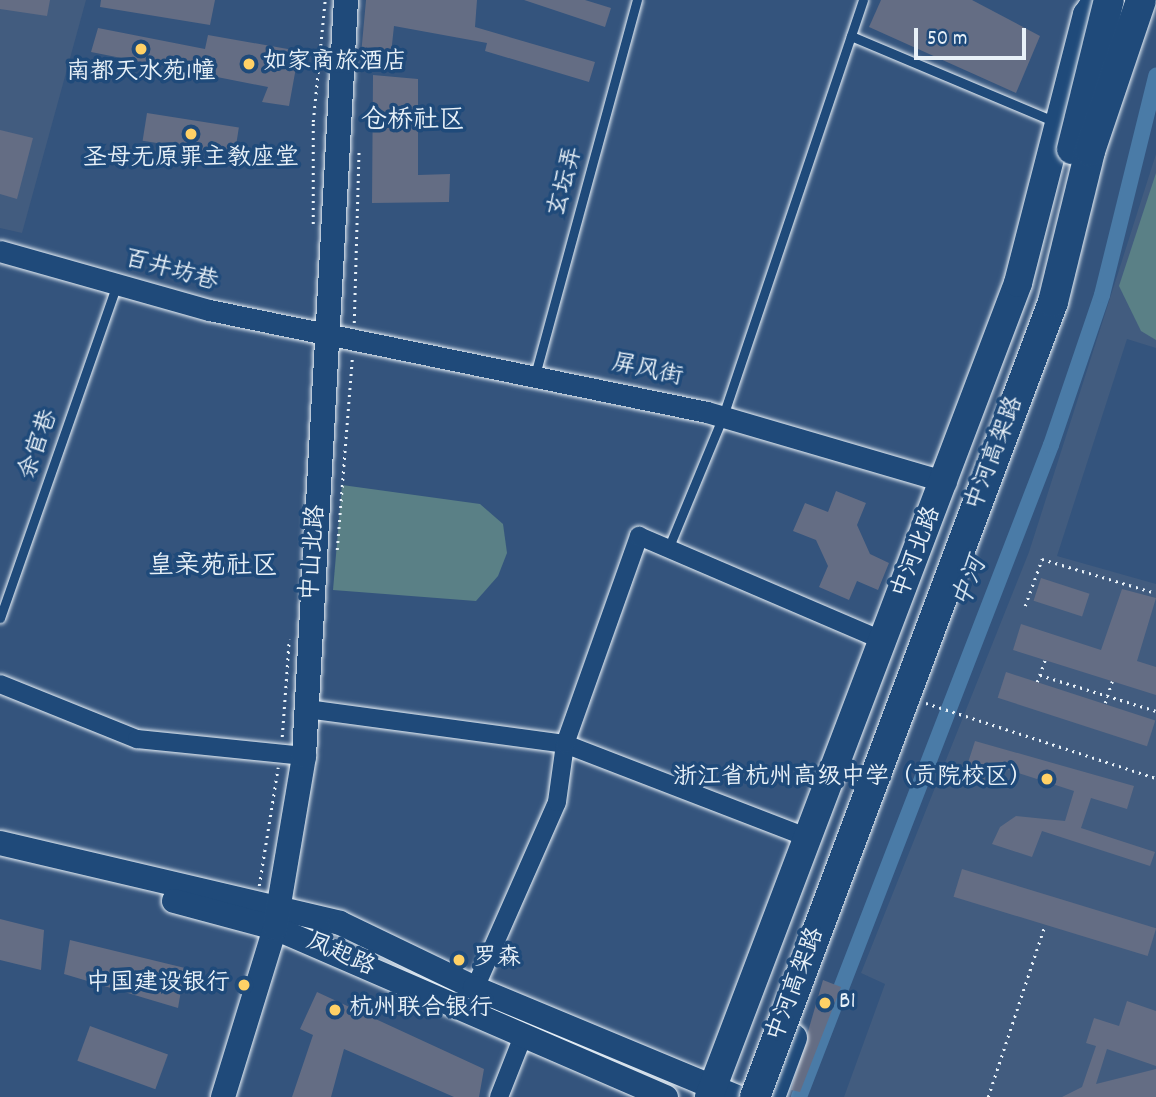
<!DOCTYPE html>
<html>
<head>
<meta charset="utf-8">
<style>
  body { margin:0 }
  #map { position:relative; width:1156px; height:1097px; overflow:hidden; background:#34547d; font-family:Dekko,"LXGW WenKai TC",sans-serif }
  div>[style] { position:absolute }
  .built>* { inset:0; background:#425c7f }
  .green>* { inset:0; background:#5a8086 }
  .canal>* { height:16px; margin:-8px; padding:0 8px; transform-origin:8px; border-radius:8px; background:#4a7ba7 }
  .building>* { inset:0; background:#646d84; transform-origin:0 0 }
  .path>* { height:2.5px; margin-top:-1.25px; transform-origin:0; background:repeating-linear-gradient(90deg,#e8f1f8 0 2px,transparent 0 7px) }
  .roads { filter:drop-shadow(0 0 2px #e8f1f8) drop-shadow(0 0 2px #e8f1f8) }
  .service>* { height:9px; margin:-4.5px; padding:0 4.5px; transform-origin:4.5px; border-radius:4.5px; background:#1f4a7a }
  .minor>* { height:18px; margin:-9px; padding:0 9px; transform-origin:9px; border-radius:9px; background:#1f4a7a }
  .tertiary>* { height:21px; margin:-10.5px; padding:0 10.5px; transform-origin:10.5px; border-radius:10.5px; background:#1f4a7a }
  .secondary>* { height:24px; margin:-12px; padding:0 12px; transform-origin:12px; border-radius:12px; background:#1f4a7a }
  .primary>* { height:28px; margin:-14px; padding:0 14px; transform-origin:14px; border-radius:14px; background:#1f4a7a }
  .bridges { filter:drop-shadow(0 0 2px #e8f1f8) drop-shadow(0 0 2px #e8f1f8) }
  .trunk-bridge>* { height:30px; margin:-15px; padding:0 15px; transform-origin:15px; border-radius:15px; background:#1f4a7a }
  .dots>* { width:19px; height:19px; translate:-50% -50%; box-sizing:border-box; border:4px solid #1f4a7a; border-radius:50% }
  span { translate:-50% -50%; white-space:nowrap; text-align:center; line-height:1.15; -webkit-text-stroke:7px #1f4a7a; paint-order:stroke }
  .poi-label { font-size:24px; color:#e8f1f8 }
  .left { translate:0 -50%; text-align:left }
  .right { translate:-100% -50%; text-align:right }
  .street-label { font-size:24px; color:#e8f1f8 }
  .neighbourhood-label { font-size:26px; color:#e8f1f8 }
  .water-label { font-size:26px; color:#d0dfec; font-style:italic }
  .scale { position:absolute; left:914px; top:28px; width:112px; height:32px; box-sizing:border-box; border:4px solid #e8f1f8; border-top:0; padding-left:9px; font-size:21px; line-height:24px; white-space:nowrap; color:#e8f1f8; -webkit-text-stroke:5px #1f4a7a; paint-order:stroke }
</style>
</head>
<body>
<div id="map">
  <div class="built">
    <i style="clip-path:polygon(0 0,86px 0,22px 233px,0 228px)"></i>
    <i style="clip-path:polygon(1156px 154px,1156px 348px,1127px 339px,1057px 556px,1156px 584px,1156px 1097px,844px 1097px,885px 984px,861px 973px,1029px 552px)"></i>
  </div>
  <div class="green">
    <i style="clip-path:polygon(1156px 173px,1156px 340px,1141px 331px,1119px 286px)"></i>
    <i style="clip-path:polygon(342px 485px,480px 504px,503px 524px,507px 553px,498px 576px,476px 601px,333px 590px)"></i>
  </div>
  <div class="canal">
    <i style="left:799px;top:1097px;width:699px;rotate:-68.87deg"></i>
    <i style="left:1051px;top:445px;width:158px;rotate:-71.2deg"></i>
    <i style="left:1102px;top:295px;width:226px;rotate:-76.1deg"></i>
  </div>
  <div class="building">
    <i style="clip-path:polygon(0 0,50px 0,47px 16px,0 9px)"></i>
    <i style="clip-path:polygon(101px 0,215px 0,210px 25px,100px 7px)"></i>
    <i style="clip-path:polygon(366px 0,477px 0,475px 27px,595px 62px,589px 82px,485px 51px,487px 43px,394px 26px,391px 54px,361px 55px)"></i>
    <i style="clip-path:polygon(524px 0,585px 0,611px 8px,605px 27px)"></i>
    <i style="clip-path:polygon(881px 0,972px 0,1040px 36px,1016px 93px,869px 27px)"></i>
    <i style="clip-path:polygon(98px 28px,205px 49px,208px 35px,299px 51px,289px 106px,262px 102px,268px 87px,91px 52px)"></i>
    <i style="clip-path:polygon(373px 75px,418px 79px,418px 175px,450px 174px,449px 202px,372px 203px)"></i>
    <i style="left:147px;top:113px;width:93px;height:28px;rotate:9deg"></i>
    <i style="clip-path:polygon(0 130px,33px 138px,17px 199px,0 194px)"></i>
    <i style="clip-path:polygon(836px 491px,866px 503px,857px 525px,870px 554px,889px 563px,878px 590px,857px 581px,849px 600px,819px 587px,828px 566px,816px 540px,793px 531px,805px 503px,828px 512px)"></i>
    <i style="left:1041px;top:578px;width:51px;height:24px;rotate:18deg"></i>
    <i style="clip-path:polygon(1122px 589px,1156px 598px,1137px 661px,1156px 667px,1156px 695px,1013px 650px,1021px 624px,1101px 650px)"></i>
    <i style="left:1006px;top:672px;width:157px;height:27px;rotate:18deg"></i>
    <i style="clip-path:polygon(975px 741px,1134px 786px,1127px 809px,1091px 798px,1081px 828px,1155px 852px,1150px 866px,1042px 831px,1032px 857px,992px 844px,1000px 827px,1016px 816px,1065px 821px,1074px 791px,994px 765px,989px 783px,964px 775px)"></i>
    <i style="left:962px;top:869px;width:203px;height:29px;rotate:17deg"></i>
    <i style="clip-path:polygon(0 919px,44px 930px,41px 970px,0 960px)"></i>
    <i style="clip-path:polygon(70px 940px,185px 968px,178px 1008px,64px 974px)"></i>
    <i style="clip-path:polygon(823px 980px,841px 987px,800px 1092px,791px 1090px)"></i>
    <i style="clip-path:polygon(317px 992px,484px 1069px,479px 1097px,454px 1097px,344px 1049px,331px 1097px,292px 1097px,313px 1035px,300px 1029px)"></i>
    <i style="clip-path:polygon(1127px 1001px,1156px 1011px,1156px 1066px,1107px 1049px,1096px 1084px,1156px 1069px,1156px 1097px,1062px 1097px,1082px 1087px,1096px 1046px,1086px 1043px,1094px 1018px,1119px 1026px)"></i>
    <i style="left:90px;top:1026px;width:83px;height:37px;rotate:20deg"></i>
  </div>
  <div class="path">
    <i style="left:313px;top:224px;width:102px;rotate:-90deg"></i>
    <i style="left:313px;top:122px;width:123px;rotate:-84.4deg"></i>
    <i style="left:354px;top:323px;width:175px;rotate:-88.4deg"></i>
    <i style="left:337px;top:550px;width:193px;rotate:-85.5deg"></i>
    <i style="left:1025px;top:606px;width:50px;rotate:-70.1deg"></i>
    <i style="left:1042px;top:559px;width:119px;rotate:16.6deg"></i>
    <i style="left:1040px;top:675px;width:121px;rotate:17.2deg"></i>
    <i style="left:1037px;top:682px;width:23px;rotate:-70deg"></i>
    <i style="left:926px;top:703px;width:242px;rotate:18.1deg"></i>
    <i style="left:1105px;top:703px;width:23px;rotate:-72deg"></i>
    <i style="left:282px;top:737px;width:98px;rotate:-85.9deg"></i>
    <i style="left:259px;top:886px;width:120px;rotate:-80.9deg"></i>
    <i style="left:988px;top:1097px;width:181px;rotate:-71.7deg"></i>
  </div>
  <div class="roads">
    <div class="service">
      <i style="left:851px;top:36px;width:222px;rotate:22.8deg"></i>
      <i style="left:535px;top:375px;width:389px;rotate:-74.8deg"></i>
      <i style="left:668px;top:549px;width:144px;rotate:-67.5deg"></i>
      <i style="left:723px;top:416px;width:439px;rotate:-71.4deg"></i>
      <i style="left:0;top:618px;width:352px;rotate:-70.7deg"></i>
    </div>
    <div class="minor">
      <i style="left:0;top:684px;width:148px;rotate:21.9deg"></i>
      <i style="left:137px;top:739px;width:168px;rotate:5.8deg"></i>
      <i style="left:307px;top:709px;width:260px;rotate:7.7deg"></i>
      <i style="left:565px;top:744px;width:261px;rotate:21.1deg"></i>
      <i style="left:475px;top:988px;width:203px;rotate:-66.2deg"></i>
      <i style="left:557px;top:802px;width:59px;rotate:-82.1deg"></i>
      <i style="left:565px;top:744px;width:221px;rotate:-70.4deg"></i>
      <i style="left:639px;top:536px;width:267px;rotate:23.2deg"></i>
      <i style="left:499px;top:1097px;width:66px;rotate:-68.5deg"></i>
    </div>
    <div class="tertiary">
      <i style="left:0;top:251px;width:217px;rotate:15.8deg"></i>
      <i style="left:209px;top:310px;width:508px;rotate:11.58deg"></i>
      <i style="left:707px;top:412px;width:249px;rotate:16.3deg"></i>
    </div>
    <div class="secondary">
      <i style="left:0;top:843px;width:349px;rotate:13.2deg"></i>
      <i style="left:340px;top:923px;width:150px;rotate:25.7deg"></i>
      <i style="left:475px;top:988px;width:284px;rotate:22.6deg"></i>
      <i style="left:174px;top:901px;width:105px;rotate:15deg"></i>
      <i style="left:275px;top:928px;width:426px;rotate:23.4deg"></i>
      <i style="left:223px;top:1097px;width:177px;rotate:-72.9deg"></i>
      <i style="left:275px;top:928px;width:174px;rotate:-80.4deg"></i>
      <i style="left:304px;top:756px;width:757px;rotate:-86.82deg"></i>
    </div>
    <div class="primary">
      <i style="left:709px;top:1097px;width:871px;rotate:-69.21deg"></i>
      <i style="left:1018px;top:283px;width:277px;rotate:-75.6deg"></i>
      <i style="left:1087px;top:15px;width:18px;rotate:-56deg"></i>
      <i style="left:771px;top:1097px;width:63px;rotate:-69.6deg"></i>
    </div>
  </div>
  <div class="bridges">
    <div class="trunk-bridge">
      <i style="left:1072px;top:149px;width:154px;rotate:-76.1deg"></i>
      <i style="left:755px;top:1097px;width:849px;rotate:-69.45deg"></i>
      <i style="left:1053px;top:302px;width:155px;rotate:-76.2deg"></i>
      <i style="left:1090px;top:151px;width:159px;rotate:-71.3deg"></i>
    </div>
  </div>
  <div class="dots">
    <i style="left:141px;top:49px;background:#ffd166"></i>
    <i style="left:249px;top:64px;background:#ffd166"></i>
    <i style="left:191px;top:134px;background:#ffd166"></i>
    <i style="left:1047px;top:779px;background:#ffd166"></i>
    <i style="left:459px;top:960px;background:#ffd166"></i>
    <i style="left:244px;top:985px;background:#ffd166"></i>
    <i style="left:825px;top:1003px;background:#ffd166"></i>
    <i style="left:335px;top:1010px;background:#ffd166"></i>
  </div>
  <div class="poi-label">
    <span class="left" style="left:263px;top:64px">如家商旅酒店</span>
    <span style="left:141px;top:74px">南都天水苑1幢</span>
    <span style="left:191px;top:160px">圣母无原罪主教座堂</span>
    <span class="right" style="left:1033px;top:779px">浙江省杭州高级中学（贡院校区）</span>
    <span class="left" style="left:473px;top:960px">罗森</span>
    <span class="right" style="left:230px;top:985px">中国建设银行</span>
    <span class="left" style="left:839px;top:1003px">B1</span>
    <span class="left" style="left:349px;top:1010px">杭州联合银行</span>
  </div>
  <div class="street-label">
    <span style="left:567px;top:182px;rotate:-75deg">玄坛弄</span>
    <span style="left:171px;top:272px;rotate:15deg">百井坊巷</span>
    <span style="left:647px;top:372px;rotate:12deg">屏风街</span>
    <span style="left:40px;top:445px;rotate:-71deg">余官巷</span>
    <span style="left:996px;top:454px;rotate:-69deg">中河高架路</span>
    <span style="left:315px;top:553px;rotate:-86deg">中山北路</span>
    <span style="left:918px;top:553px;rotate:-69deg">中河北路</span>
    <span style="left:340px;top:956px;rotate:24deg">凤起路</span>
    <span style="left:797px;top:985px;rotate:-69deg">中河高架路</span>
  </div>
  <div class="neighbourhood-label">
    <span style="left:413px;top:122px">仓桥社区</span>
    <span style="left:213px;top:568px">皇亲苑社区</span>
  </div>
  <div class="water-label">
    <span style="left:971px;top:583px;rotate:-69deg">中河</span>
  </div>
  <div class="scale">50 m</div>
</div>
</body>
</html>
